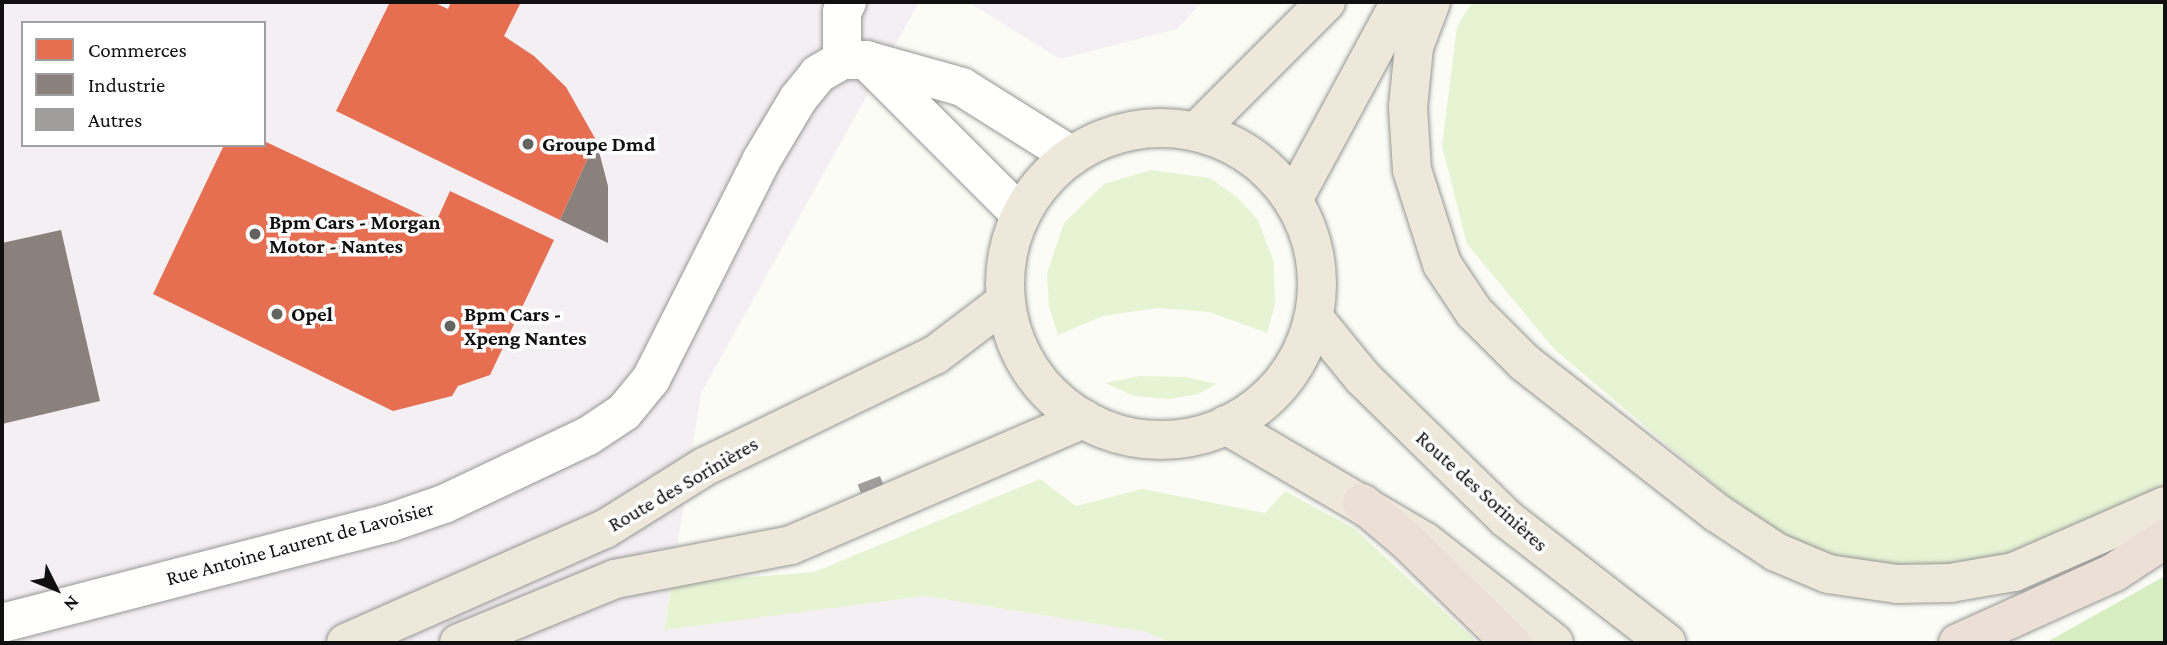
<!DOCTYPE html>
<html>
<head>
<meta charset="utf-8">
<style>
  body { margin:0 }
  #map { position:relative; width:2167px; height:645px; overflow:hidden; background:#fcfcf7; font-family:"Crimson Pro",serif }
  div>[style] { position:absolute }
  .industrial>* { inset:0; background:#f4eff3 }
  .green>* { inset:0; background:#e7f4d4 }
  .forest>* { inset:0; background:#d7edc2 }
  .shops>* { inset:0; background:#e76f51 }
  .industry>* { inset:0; background:#8a817c }
  .building>* { inset:0; background:#a09e9b; transform-origin:0 0 }
  .roads { filter:drop-shadow(0 0 2px #969694) drop-shadow(0 0 2px #969694) }
  .minor>* { height:38px; margin:-19px; padding:0 19px; transform-origin:19px; border-radius:19px; background:#fffffe }
  .major>* { height:38px; margin:-19px; padding:0 19px; transform-origin:19px; border-radius:19px; background:#eee8da }
  .major>.ring { margin:-19px; padding:0; box-sizing:content-box; background:none; border:38px solid #eee8da; border-radius:50% }
  .highway>* { height:38px; margin:-19px; padding:0 19px; transform-origin:19px; border-radius:19px; background:#ece0d6 }
  .dots>* { width:19px; height:19px; translate:-50% -50%; box-sizing:border-box; border:4px solid #fff; border-radius:50% }
  span { translate:-50% -50%; white-space:nowrap; text-align:center; line-height:1.15; -webkit-text-stroke:7px #fff; paint-order:stroke }
  .poi-label { font-size:21px; color:#101010; font-weight:700 }
  .left { translate:0 -50%; text-align:left }
  .street-label { font-size:21px; color:#101010 }
  .frame { position:absolute; inset:0; border:4px solid #101010; pointer-events:none }
  .legend { position:absolute; left:21px; top:21px; width:245px; height:126px; box-sizing:border-box; background:#fff; border:2px solid #9f9f9f; margin:0; padding:9px 12px; list-style:none; font-size:21px; color:#101010 }
  .legend li { display:flex; align-items:center; gap:14px; height:35px }
  .legend b { width:35px; border:2px solid #9f9f9f }
  .north { position:absolute; left:21px; top:554px; width:70px; height:70px; -webkit-text-stroke:5px #fff; paint-order:stroke; rotate:133deg; font-size:19px; font-weight:700; line-height:28px; text-align:center; color:#101010 }
  .north::after { content:''; display:block; margin:auto; width:24px; height:32px; background:#101010; clip-path:polygon(50% 0,100% 100%,50% 72%,0 100%) }
</style>
</head>
<body>
<div id="map">
  <div class="industrial">
    <i style="clip-path:polygon(evenodd,2px 2px,919px 2px,701px 393px,664px 629px,925px 596px,1146px 632px,1171px 643px,2px 643px,2px 2px,23px 23px,264px 23px,264px 145px,23px 145px,23px 23px)"></i>
    <i style="clip-path:polygon(968px 2px,1202px 2px,1177px 29px,1060px 59px)"></i>
  </div>
  <div class="green">
    <i style="clip-path:polygon(1472px 2px,2165px 2px,2165px 488px,1990px 564px,1884px 567px,1816px 557px,1729px 497px,1555px 350px,1467px 244px,1442px 146px,1457px 27px)"></i>
    <i style="clip-path:polygon(1151px 170px,1210px 178px,1238px 198px,1258px 220px,1274px 263px,1275px 304px,1267px 333px,1209px 312px,1158px 308px,1103px 316px,1058px 335px,1049px 307px,1047px 273px,1064px 223px,1104px 184px)"></i>
    <i style="clip-path:polygon(1140px 376px,1186px 377px,1217px 384px,1198px 394px,1169px 399px,1134px 396px,1105px 383px)"></i>
    <i style="clip-path:polygon(1040px 479px,1076px 506px,1142px 489px,1265px 513px,1285px 491px,1355px 529px,1478px 643px,1171px 643px,1146px 632px,925px 596px,664px 630px,672px 583px,814px 572px)"></i>
  </div>
  <div class="forest">
    <i style="clip-path:polygon(2165px 576px,2165px 643px,2045px 643px)"></i>
  </div>
  <div class="shops">
    <i style="clip-path:polygon(390px 2px,433px 2px,448px 9px,451px 2px,521px 2px,504px 36px,534px 56px,566px 87px,596px 140px,560px 220px,336px 111px)"></i>
    <i style="clip-path:polygon(264px 141px,436px 222px,450px 191px,554px 240px,490px 375px,458px 386px,452px 396px,393px 411px,153px 294px,224px 145px,264px 145px)"></i>
  </div>
  <div class="industry">
    <i style="clip-path:polygon(596px 140px,608px 186px,608px 243px,560px 220px)"></i>
    <i style="clip-path:polygon(61px 230px,100px 401px,2px 424px,2px 243px)"></i>
  </div>
  <div class="building">
    <i style="left:880px;top:476px;width:9px;height:24px;rotate:69deg"></i>
  </div>
  <div class="roads">
    <div class="minor">
      <i style="left:842px;top:60px;width:48px;rotate:-90deg"></i>
      <i style="left:842px;top:12px;width:11px;rotate:-63deg"></i>
      <i style="left:1021px;top:215px;width:219px;rotate:-135deg"></i>
      <i style="left:866px;top:60px;width:100px;rotate:15.7deg"></i>
      <i style="left:962px;top:87px;width:130px;rotate:32.1deg"></i>
      <i style="left:2px;top:623px;width:400px;rotate:-14.5deg"></i>
      <i style="left:389px;top:523px;width:58px;rotate:-19.1deg"></i>
      <i style="left:444px;top:504px;width:159px;rotate:-25.3deg"></i>
      <i style="left:588px;top:436px;width:43px;rotate:-33.7deg"></i>
      <i style="left:624px;top:412px;width:43px;rotate:-50.7deg"></i>
      <i style="left:651px;top:379px;width:244px;rotate:-63.2deg"></i>
      <i style="left:761px;top:161px;width:72px;rotate:-59.2deg"></i>
      <i style="left:798px;top:99px;width:32px;rotate:-51deg"></i>
      <i style="left:818px;top:74px;width:28px;rotate:-30deg"></i>
      <i style="left:842px;top:60px;width:24px"></i>
    </div>
    <div class="major">
      <i style="left:1431px;top:2px;width:48px;rotate:110.7deg"></i>
      <i style="left:1414px;top:47px;width:60px;rotate:95.7deg"></i>
      <i style="left:1408px;top:107px;width:63px;rotate:86.4deg"></i>
      <i style="left:1412px;top:170px;width:99px;rotate:72.3deg"></i>
      <i style="left:1442px;top:264px;width:58px;rotate:56.3deg"></i>
      <i style="left:1474px;top:312px;width:72px;rotate:45deg"></i>
      <i style="left:1525px;top:363px;width:244px;rotate:38deg"></i>
      <i style="left:1717px;top:513px;width:71px;rotate:33.5deg"></i>
      <i style="left:1776px;top:552px;width:56px;rotate:22.9deg"></i>
      <i style="left:1828px;top:574px;width:70px;rotate:8.2deg"></i>
      <i style="left:1897px;top:584px;width:53px;rotate:-1.1deg"></i>
      <i style="left:1950px;top:583px;width:65px;rotate:-9.8deg"></i>
      <i style="left:2014px;top:572px;width:165px;rotate:-23.6deg"></i>
      <i class="ring" style="left:1005px;top:128px;width:274px;height:274px"></i>
      <i style="left:1198px;top:130px;width:181px;rotate:-45deg"></i>
      <i style="left:1293px;top:200px;width:225px;rotate:-61.6deg"></i>
      <i style="left:1314px;top:318px;width:77px;rotate:50.8deg"></i>
      <i style="left:1363px;top:378px;width:202px;rotate:44.4deg"></i>
      <i style="left:1507px;top:519px;width:202px;rotate:37.8deg"></i>
      <i style="left:1226px;top:425px;width:229px;rotate:30.4deg"></i>
      <i style="left:1424px;top:541px;width:165px;rotate:38.1deg"></i>
      <i style="left:346px;top:643px;width:283px;rotate:-23.8deg"></i>
      <i style="left:605px;top:529px;width:119px;rotate:-32deg"></i>
      <i style="left:706px;top:466px;width:254px;rotate:-25.9deg"></i>
      <i style="left:935px;top:355px;width:89px;rotate:-37.3deg"></i>
      <i style="left:459px;top:643px;width:169px;rotate:-22.3deg"></i>
      <i style="left:615px;top:579px;width:179px;rotate:-10.9deg"></i>
      <i style="left:791px;top:545px;width:319px;rotate:-23.3deg"></i>
    </div>
    <div class="highway">
      <i style="left:1362px;top:503px;width:59px;rotate:40.2deg"></i>
      <i style="left:1407px;top:541px;width:146px;rotate:44.4deg"></i>
      <i style="left:1958px;top:643px;width:170px;rotate:-24.3deg"></i>
      <i style="left:2113px;top:573px;width:62px;rotate:-33.2deg"></i>
    </div>
  </div>
  <div class="dots">
    <i style="left:528px;top:144px;background:#636361"></i>
    <i style="left:255px;top:234px;background:#636361"></i>
    <i style="left:277px;top:314px;background:#636361"></i>
    <i style="left:450px;top:326px;background:#636361"></i>
  </div>
  <div class="poi-label">
    <span class="left" style="left:542px;top:144px">Groupe Dmd</span>
    <span class="left" style="left:269px;top:234px">Bpm Cars - Morgan<br>Motor - Nantes</span>
    <span class="left" style="left:291px;top:314px">Opel</span>
    <span class="left" style="left:464px;top:326px">Bpm Cars -<br>Xpeng Nantes</span>
  </div>
  <div class="street-label">
    <span style="left:683px;top:484px;rotate:-30deg">Route des Sorinières</span>
    <span style="left:1482px;top:491px;rotate:42deg">Route des Sorinières</span>
    <span style="left:300px;top:543px;rotate:-15deg">Rue Antoine Laurent de Lavoisier</span>
  </div>
  <div class="frame"></div>
  <ul class="legend">
  <li><b style="height:19px;background:#e76f51"></b>Commerces</li>
  <li><b style="height:19px;background:#8a817c"></b>Industrie</li>
  <li><b style="height:19px;background:#a09e9b"></b>Autres</li>
  </ul>
  <div class="north">N</div>
</div>
</body>
</html>
